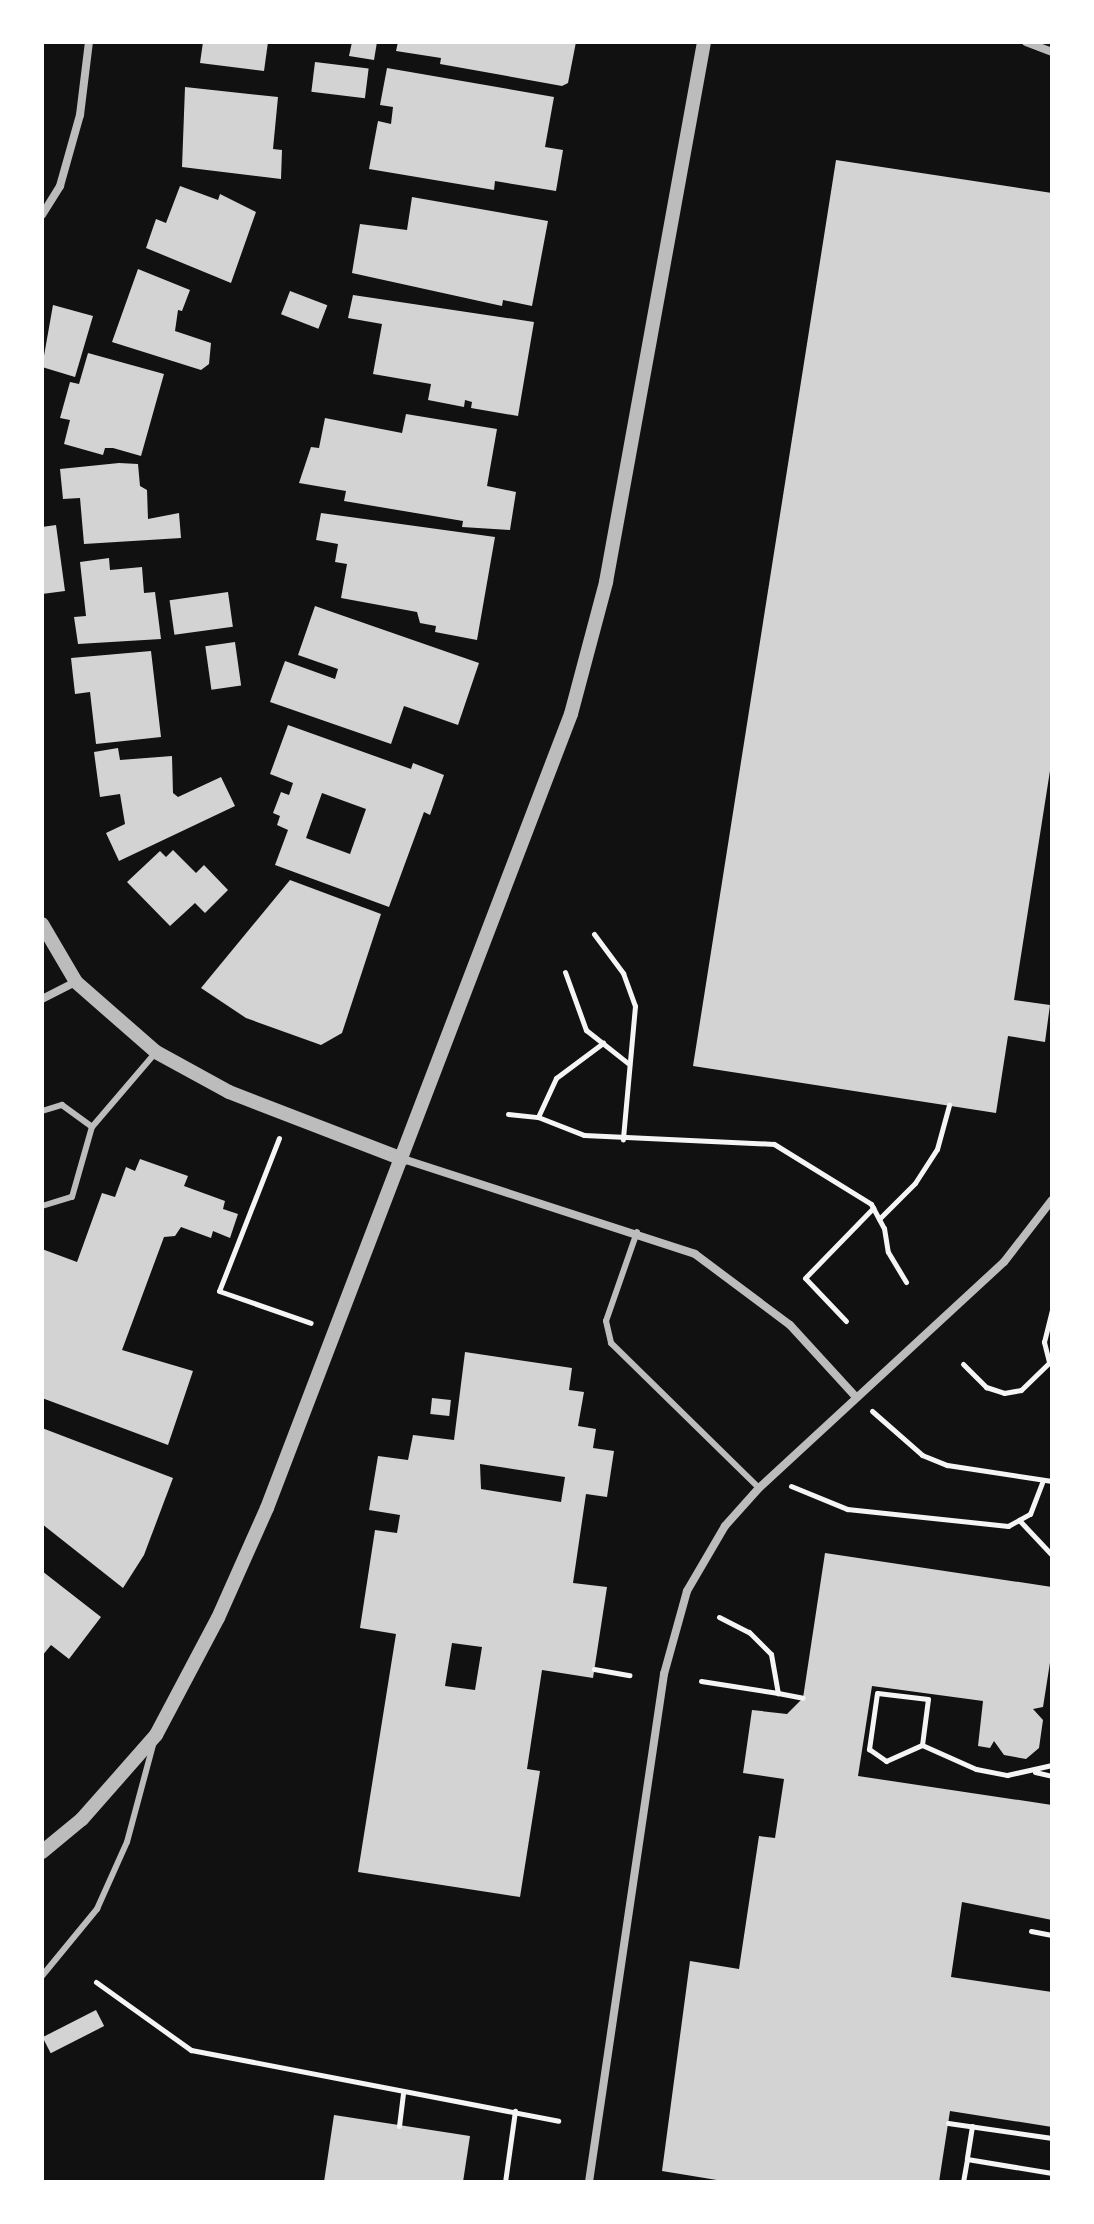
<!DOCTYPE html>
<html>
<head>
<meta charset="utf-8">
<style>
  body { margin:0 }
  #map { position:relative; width:1094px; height:2224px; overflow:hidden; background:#111; font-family:"Source Sans 3",sans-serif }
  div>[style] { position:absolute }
  .building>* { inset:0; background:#d3d3d3; transform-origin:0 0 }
  .path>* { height:5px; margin:-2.5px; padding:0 2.5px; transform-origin:2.5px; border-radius:2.5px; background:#f5f5f5 }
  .service>* { height:6px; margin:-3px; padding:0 3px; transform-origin:3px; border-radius:3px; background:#bcbcbc }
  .minor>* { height:8px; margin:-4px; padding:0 4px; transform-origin:4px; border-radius:4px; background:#bcbcbc }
  .tertiary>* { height:14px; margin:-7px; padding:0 7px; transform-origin:7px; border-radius:7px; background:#bcbcbc }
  span { translate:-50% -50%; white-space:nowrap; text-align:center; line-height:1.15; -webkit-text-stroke:6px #fff; paint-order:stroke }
  .frame { position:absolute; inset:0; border:44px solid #fff; pointer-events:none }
</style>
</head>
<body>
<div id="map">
  <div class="building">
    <i style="clip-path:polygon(203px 42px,268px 42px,264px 71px,200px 63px)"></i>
    <i style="clip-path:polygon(352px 42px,377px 42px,374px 60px,349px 56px)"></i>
    <i style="clip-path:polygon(398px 42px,576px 42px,568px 83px,562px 86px,440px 64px,441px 58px,396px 51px)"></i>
    <i style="left:315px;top:62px;width:54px;height:30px;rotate:7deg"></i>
    <i style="clip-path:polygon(387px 68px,554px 97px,545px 147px,563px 150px,556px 191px,495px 181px,494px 190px,369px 169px,378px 121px,391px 124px,393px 107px,380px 105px)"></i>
    <i style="clip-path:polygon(185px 87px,278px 97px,273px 149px,282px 150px,281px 179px,182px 167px)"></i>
    <i style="clip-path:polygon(836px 160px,1052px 193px,1052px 758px,1014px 1000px,1050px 1005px,1045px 1042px,1008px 1036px,996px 1113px,693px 1066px)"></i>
    <i style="clip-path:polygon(180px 186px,218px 200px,220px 194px,256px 212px,231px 283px,146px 248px,156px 219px,166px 223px)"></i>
    <i style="clip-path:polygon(412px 197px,548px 221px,532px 306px,503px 300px,502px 306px,352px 273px,360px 224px,407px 230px)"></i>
    <i style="clip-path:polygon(138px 269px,190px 290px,182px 311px,178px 310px,175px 331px,211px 343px,209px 364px,201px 370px,112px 342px)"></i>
    <i style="left:290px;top:291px;width:40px;height:25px;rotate:21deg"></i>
    <i style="clip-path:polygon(353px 295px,534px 322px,518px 416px,471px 408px,472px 402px,465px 400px,464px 407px,428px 400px,431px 384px,373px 374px,382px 324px,348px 318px)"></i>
    <i style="clip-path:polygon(53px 305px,93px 316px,75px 377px,42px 367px)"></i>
    <i style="clip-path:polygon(88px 353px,164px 374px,141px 456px,113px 448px,105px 448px,103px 455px,64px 444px,70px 420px,60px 418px,70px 382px,79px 384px)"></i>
    <i style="clip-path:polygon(406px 414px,497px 429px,487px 486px,516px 492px,510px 530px,462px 527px,463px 521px,344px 501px,346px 491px,299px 483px,311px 447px,319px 448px,325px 418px,402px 433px)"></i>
    <i style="clip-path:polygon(119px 463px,138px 464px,140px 486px,147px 490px,148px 519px,179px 513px,181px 538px,84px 544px,80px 498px,63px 499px,60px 469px)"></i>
    <i style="clip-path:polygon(321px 513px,495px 537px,477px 640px,435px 632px,436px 626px,420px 623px,417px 612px,341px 598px,347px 564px,335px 562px,338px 544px,316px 540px)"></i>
    <i style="clip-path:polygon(56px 525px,65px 591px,42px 594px,42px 527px)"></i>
    <i style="clip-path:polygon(109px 558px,110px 570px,142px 567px,144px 593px,155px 592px,161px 639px,78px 644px,74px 617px,86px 616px,80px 562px)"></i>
    <i style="left:228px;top:592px;width:35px;height:59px;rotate:82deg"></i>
    <i style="clip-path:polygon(315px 606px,479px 663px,458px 725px,404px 706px,391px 744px,270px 702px,285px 661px,335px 679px,338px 669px,298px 655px)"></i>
    <i style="left:235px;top:642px;width:44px;height:30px;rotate:82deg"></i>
    <i style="clip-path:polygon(151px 651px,161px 737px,96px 744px,90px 692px,75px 694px,71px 658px)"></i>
    <i style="clip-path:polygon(evenodd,288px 725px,411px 769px,413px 763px,444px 775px,430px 815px,424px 812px,389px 907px,275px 865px,288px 830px,277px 825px,280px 816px,273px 813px,281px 792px,289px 795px,293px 783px,270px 774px,288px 725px,322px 793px,366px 809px,350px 854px,306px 838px,322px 793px)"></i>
    <i style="clip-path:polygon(118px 748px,120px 760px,172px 756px,173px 793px,178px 797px,221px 777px,235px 806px,119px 861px,106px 833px,125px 824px,120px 794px,100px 797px,94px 752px)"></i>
    <i style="clip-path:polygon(173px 850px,196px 873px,204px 865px,228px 890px,205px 913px,195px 903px,170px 926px,127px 882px,160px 851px,166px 857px)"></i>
    <i style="clip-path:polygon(290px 880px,381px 914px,342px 1033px,321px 1045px,246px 1018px,201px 988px)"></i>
    <i style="clip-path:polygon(140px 1159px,188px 1176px,184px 1186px,225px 1201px,223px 1209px,238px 1214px,230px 1238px,213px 1231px,211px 1238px,181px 1227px,175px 1236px,164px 1237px,122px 1350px,193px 1371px,168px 1445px,42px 1398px,42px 1249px,77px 1262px,102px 1193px,115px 1197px,126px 1167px,135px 1171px)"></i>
    <i style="clip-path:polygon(evenodd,465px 1352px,572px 1368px,569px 1390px,584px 1392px,578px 1426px,596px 1429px,593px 1448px,614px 1451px,607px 1497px,586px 1494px,573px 1583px,607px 1587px,593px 1678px,542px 1670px,527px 1769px,540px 1771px,520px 1897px,358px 1872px,396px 1634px,360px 1628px,375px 1530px,397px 1533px,400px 1515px,369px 1510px,378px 1456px,408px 1460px,413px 1435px,454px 1440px,465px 1352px,480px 1464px,565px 1477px,561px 1502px,481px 1489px,480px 1464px,465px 1352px,452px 1643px,482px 1647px,475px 1690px,445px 1686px,452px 1643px)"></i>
    <i style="left:432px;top:1398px;width:19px;height:16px;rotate:6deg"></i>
    <i style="clip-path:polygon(42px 1428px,173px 1478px,144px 1555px,123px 1588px,42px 1524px)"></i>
    <i style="clip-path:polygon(825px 1553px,1052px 1587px,1052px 1650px,1043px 1707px,1033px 1709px,1043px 1720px,1039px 1748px,1026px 1759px,1004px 1755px,994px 1741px,990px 1748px,978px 1746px,983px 1701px,872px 1686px,858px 1776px,1052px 1805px,1052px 1920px,962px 1902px,951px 1977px,1052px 1992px,1052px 2127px,950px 2111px,939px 2182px,729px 2182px,662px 2171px,690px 1961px,739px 1969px,759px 1836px,775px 1838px,784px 1779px,743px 1773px,752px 1710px,787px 1714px,803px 1698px)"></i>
    <i style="clip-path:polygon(42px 1571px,101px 1617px,69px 1659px,51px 1645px,42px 1656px)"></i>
    <i style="left:96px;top:2010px;width:18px;height:60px;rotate:63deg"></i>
    <i style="clip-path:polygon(334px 2115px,470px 2136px,463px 2182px,324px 2182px)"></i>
  </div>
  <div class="path">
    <i style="left:594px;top:934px;width:49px;rotate:53.4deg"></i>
    <i style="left:623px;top:973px;width:35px;rotate:70deg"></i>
    <i style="left:635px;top:1006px;width:134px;rotate:95.2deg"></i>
    <i style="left:565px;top:972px;width:62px;rotate:70.1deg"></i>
    <i style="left:586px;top:1030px;width:55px;rotate:38.3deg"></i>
    <i style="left:508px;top:1114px;width:30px;rotate:6deg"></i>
    <i style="left:538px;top:1117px;width:49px;rotate:21.4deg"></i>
    <i style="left:584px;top:1135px;width:190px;rotate:2.7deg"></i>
    <i style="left:774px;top:1144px;width:114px;rotate:31.7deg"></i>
    <i style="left:871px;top:1204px;width:27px;rotate:62deg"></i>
    <i style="left:884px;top:1228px;width:24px;rotate:81deg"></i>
    <i style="left:888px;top:1252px;width:35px;rotate:59deg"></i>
    <i style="left:538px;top:1117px;width:43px;rotate:-65.2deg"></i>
    <i style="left:556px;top:1078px;width:59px;rotate:-36.7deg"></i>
    <i style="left:279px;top:1138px;width:164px;rotate:111.4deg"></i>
    <i style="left:219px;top:1291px;width:97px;rotate:19.2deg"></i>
    <i style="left:879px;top:1219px;width:51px;rotate:-45deg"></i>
    <i style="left:915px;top:1183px;width:40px;rotate:-57.1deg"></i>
    <i style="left:937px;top:1149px;width:46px;rotate:-74.7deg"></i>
    <i style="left:846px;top:1321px;width:59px;rotate:-133.6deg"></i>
    <i style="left:805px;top:1278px;width:98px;rotate:-45.8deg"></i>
    <i style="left:1049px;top:1362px;width:21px;rotate:-104deg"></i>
    <i style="left:1044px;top:1342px;width:32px;rotate:-76deg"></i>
    <i style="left:963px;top:1364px;width:33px;rotate:45deg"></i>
    <i style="left:986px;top:1387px;width:19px;rotate:18deg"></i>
    <i style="left:1004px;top:1393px;width:17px;rotate:-10deg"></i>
    <i style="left:1021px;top:1390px;width:43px;rotate:-44.1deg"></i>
    <i style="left:872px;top:1411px;width:67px;rotate:41.3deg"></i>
    <i style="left:922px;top:1455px;width:27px;rotate:22deg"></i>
    <i style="left:947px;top:1465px;width:106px;rotate:8.7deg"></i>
    <i style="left:791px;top:1486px;width:61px;rotate:22.3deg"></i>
    <i style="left:847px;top:1509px;width:162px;rotate:6deg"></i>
    <i style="left:1008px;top:1526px;width:25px;rotate:-29deg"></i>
    <i style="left:1030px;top:1514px;width:36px;rotate:-69deg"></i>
    <i style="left:1019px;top:1520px;width:48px;rotate:46.7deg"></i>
    <i style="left:719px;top:1617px;width:34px;rotate:27deg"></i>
    <i style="left:749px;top:1632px;width:31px;rotate:45deg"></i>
    <i style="left:771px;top:1654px;width:40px;rotate:80deg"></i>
    <i style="left:778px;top:1693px;width:25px;rotate:11deg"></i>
    <i style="left:594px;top:1669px;width:36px;rotate:10deg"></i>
    <i style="left:701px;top:1681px;width:78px;rotate:8.9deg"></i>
    <i style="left:922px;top:1745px;width:46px;rotate:-82.6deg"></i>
    <i style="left:928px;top:1699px;width:51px;rotate:-173.3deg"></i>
    <i style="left:877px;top:1693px;width:57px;rotate:98.1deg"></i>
    <i style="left:869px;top:1749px;width:21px;rotate:35deg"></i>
    <i style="left:886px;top:1761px;width:39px;rotate:-24deg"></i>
    <i style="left:922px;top:1745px;width:59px;rotate:24deg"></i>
    <i style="left:976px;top:1769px;width:32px;rotate:11deg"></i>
    <i style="left:1007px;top:1775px;width:46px;rotate:-12.5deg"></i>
    <i style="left:1035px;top:1772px;width:17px;rotate:13deg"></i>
    <i style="left:1031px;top:1931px;width:21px;rotate:11deg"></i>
    <i style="left:1052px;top:1944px;width:30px;rotate:90deg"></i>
    <i style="left:96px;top:1982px;width:117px;rotate:35.6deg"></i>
    <i style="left:191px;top:2050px;width:374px;rotate:10.9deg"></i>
    <i style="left:948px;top:2123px;width:105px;rotate:8.2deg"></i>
    <i style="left:399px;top:2126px;width:34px;rotate:-83deg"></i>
    <i style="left:972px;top:2126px;width:33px;rotate:99deg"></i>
    <i style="left:967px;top:2159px;width:86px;rotate:9.4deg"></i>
    <i style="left:505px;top:2182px;width:72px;rotate:-82deg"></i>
    <i style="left:963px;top:2182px;width:23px;rotate:-80deg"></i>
  </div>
  <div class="service">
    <i style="left:42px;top:1111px;width:21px;rotate:-17deg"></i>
    <i style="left:62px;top:1105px;width:37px;rotate:36deg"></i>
    <i style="left:42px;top:1206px;width:31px;rotate:-17deg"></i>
    <i style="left:72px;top:1197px;width:73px;rotate:-74.1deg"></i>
    <i style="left:92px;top:1127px;width:99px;rotate:-49.5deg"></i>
    <i style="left:637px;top:1232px;width:94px;rotate:109.2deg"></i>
    <i style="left:606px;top:1321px;width:23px;rotate:77deg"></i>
    <i style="left:611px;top:1343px;width:207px;rotate:44.4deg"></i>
    <i style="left:42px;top:1976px;width:87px;rotate:-50.6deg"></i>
    <i style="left:97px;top:1909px;width:73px;rotate:-65.9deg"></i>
    <i style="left:127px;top:1842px;width:100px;rotate:-75deg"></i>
  </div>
  <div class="minor">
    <i style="left:1026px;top:42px;width:28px;rotate:21deg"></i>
    <i style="left:42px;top:215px;width:34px;rotate:-58deg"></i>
    <i style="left:60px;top:186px;width:74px;rotate:-74.3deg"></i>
    <i style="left:80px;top:115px;width:74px;rotate:-83deg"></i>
    <i style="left:42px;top:999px;width:38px;rotate:-27deg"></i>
    <i style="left:403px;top:1159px;width:307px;rotate:18deg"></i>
    <i style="left:695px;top:1254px;width:119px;rotate:36.8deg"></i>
    <i style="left:790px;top:1325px;width:98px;rotate:47.5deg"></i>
    <i style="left:589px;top:2182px;width:514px;rotate:-81.6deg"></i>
    <i style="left:664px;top:1674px;width:86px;rotate:-74.5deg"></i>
    <i style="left:687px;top:1591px;width:75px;rotate:-59.7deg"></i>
    <i style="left:725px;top:1526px;width:51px;rotate:-48.2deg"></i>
    <i style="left:759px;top:1488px;width:333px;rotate:-42.7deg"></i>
    <i style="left:1004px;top:1262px;width:78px;rotate:-52.3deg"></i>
  </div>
  <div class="tertiary">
    <i style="left:42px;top:924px;width:67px;rotate:59.6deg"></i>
    <i style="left:76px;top:982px;width:106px;rotate:41.2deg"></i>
    <i style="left:156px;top:1052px;width:83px;rotate:28.7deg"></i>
    <i style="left:229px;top:1092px;width:186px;rotate:21.1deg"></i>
    <i style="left:42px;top:1852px;width:52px;rotate:-39.5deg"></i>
    <i style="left:82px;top:1819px;width:112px;rotate:-48.6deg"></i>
    <i style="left:156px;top:1735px;width:132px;rotate:-62.1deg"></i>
    <i style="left:218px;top:1618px;width:120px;rotate:-66deg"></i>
    <i style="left:267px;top:1508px;width:850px;rotate:-69.05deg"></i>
    <i style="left:571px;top:714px;width:137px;rotate:-75.1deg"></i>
    <i style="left:606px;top:582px;width:549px;rotate:-79.71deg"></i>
  </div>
  <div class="frame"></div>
</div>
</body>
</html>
